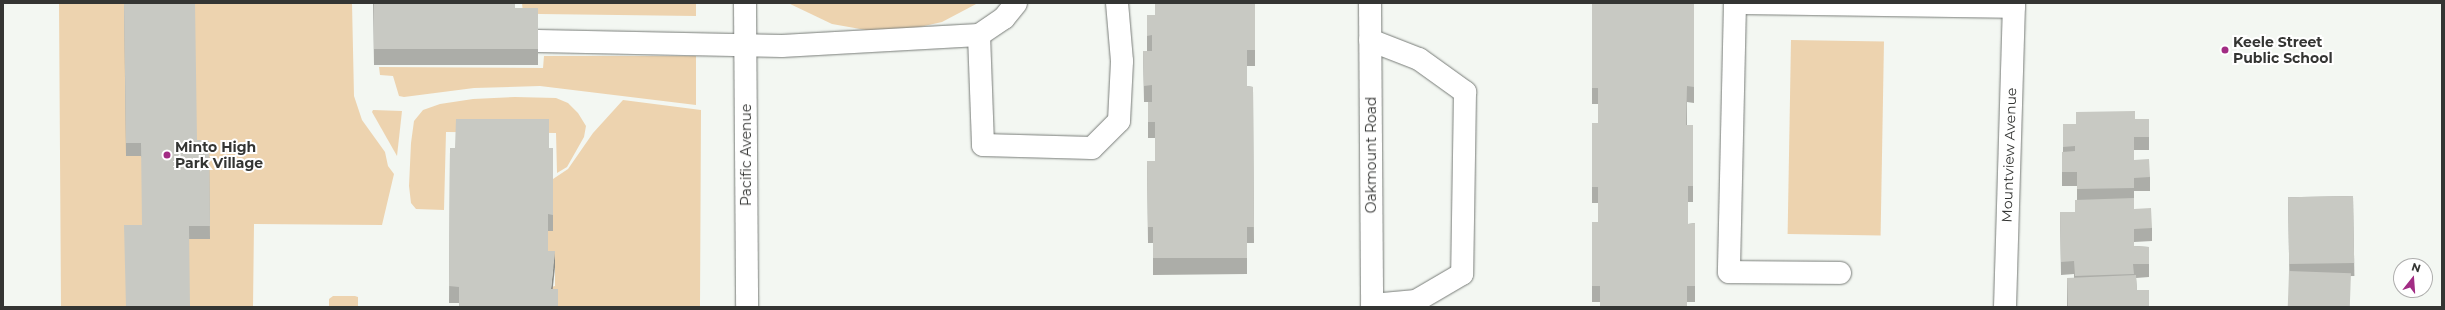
<!DOCTYPE html>
<html>
<head>
<meta charset="utf-8">
<style>
  body { margin:0 }
  #map { position:relative; width:2445px; height:310px; overflow:hidden; background:#f3f7f2; font-family:Montserrat,sans-serif }
  div>[style] { position:absolute }
  .green>* { inset:0; background:#edd3af; transform-origin:0 0 }
  .roads { filter:drop-shadow(0 0 1px #787c78) drop-shadow(0 0 1px #787c78) }
  .minor>* { height:22px; margin:-11px; padding:0 11px; transform-origin:11px; border-radius:11px; background:#fff }
  .wall>* { inset:0; background:#acada8; transform-origin:0 0 }
  .shaded-wall>* { inset:0; background:#8c8d88 }
  .building>* { inset:0; background:#c8c9c3; transform-origin:0 0 }
  .dots>* { width:11px; height:11px; translate:-50% -50%; box-sizing:border-box; border:2px solid #fff; border-radius:50% }
  span { translate:-50% -50%; white-space:nowrap; text-align:center; line-height:1.15; -webkit-text-stroke:4px #fff; paint-order:stroke }
  .poi-label { font-size:14px; color:#343533; font-weight:700 }
  .left { translate:0 -50%; text-align:left }
  .street-label { font-size:14px; color:#343533 }
  .frame { position:absolute; inset:0; border:4px solid #343533; pointer-events:none }
  .north { position:absolute; left:2393px; top:258px; width:40px; height:40px; box-sizing:border-box; background:#fff; border:1px solid #aeaead; border-radius:50%; rotate:17deg; font-size:11px; font-weight:700; line-height:16px; text-align:center; color:#343533 }
  .north::after { content:''; display:block; margin:auto; width:14px; height:18px; background:#a22c84; clip-path:polygon(50% 0,100% 100%,50% 72%,0 100%) }
</style>
</head>
<body>
<div id="map">
  <div class="green">
    <i style="clip-path:polygon(59px 3px,352px 3px,354px 96px,362px 120px,385px 152px,388px 166px,394px 174px,382px 225px,254px 224px,253px 307px,61px 307px)"></i>
    <i style="clip-path:polygon(522px 3px,696px 3px,696px 16px,540px 14px,523px 13px)"></i>
    <i style="clip-path:polygon(788px 3px,978px 3px,942px 22px,906px 30px,866px 30px,832px 24px)"></i>
    <i style="left:1791px;top:40px;width:93px;height:194px;rotate:1deg"></i>
    <i style="clip-path:polygon(544px 56px,696px 56px,696px 105px,540px 86px,474px 88px,404px 97px,399px 96px,393px 76px,380px 75px,379px 67px,543px 68px)"></i>
    <i style="clip-path:polygon(515px 97px,556px 98px,568px 103px,578px 113px,586px 126px,584px 137px,567px 167px,557px 173px,556px 133px,446px 132px,444px 210px,416px 209px,411px 203px,409px 186px,411px 143px,414px 121px,423px 110px,440px 104px,473px 99px)"></i>
    <i style="clip-path:polygon(623px 100px,701px 110px,700px 307px,558px 307px,551px 287px,555px 286px,555px 268px,548px 267px,548px 231px,553px 230px,553px 179px,568px 169px,593px 133px)"></i>
    <i style="clip-path:polygon(373px 110px,402px 111px,397px 156px,372px 112px)"></i>
    <i style="clip-path:polygon(333px 296px,355px 296px,358px 297px,358px 307px,329px 307px,329px 299px)"></i>
  </div>
  <div class="roads">
    <div class="minor">
      <i style="left:745px;top:3px;width:304px;rotate:89.6deg"></i>
      <i style="left:1370px;top:3px;width:304px;rotate:89.6deg"></i>
      <i style="left:1735px;top:3px;width:269px;rotate:91.3deg"></i>
      <i style="left:1729px;top:272px;width:111px;rotate:0.5deg"></i>
      <i style="left:1735px;top:3px;width:279px;rotate:0.8deg"></i>
      <i style="left:979px;top:35px;width:110px;rotate:87.9deg"></i>
      <i style="left:983px;top:145px;width:109px;rotate:1.6deg"></i>
      <i style="left:1092px;top:148px;width:38px;rotate:-45deg"></i>
      <i style="left:1119px;top:121px;width:60px;rotate:-87.1deg"></i>
      <i style="left:1122px;top:61px;width:58px;rotate:-94.9deg"></i>
      <i style="left:1370px;top:40px;width:53px;rotate:21.2deg"></i>
      <i style="left:1419px;top:59px;width:57px;rotate:35.7deg"></i>
      <i style="left:1465px;top:92px;width:182px;rotate:90.9deg"></i>
      <i style="left:1462px;top:274px;width:53px;rotate:149.6deg"></i>
      <i style="left:1416px;top:301px;width:44px;rotate:174.8deg"></i>
      <i style="left:538px;top:41px;width:244px;rotate:1.2deg"></i>
      <i style="left:782px;top:46px;width:197px;rotate:-3.2deg"></i>
      <i style="left:979px;top:35px;width:30px;rotate:-34deg"></i>
      <i style="left:1004px;top:18px;width:19px;rotate:-51deg"></i>
      <i style="left:2005px;top:307px;width:304px;rotate:-88.3deg"></i>
    </div>
  </div>
  <div class="wall">
    <i style="clip-path:polygon(124px 3px,197px 140px,209px 141px,210px 239px,189px 239px,141px 156px,126px 156px)"></i>
    <i style="clip-path:polygon(373px 3px,515px 8px,538px 8px,538px 65px,374px 65px)"></i>
    <i style="clip-path:polygon(1255px 3px,1255px 66px,1247px 66px,1247px 86px,1253px 87px,1254px 243px,1247px 243px,1247px 274px,1153px 275px,1153px 243px,1148px 243px,1147px 161px,1155px 161px,1155px 138px,1148px 138px,1148px 102px,1144px 102px,1143px 51px,1147px 51px,1147px 15px,1155px 15px)"></i>
    <i style="clip-path:polygon(1592px 3px,1694px 3px,1694px 103px,1687px 102px,1687px 125px,1693px 125px,1693px 202px,1688px 202px,1688px 224px,1695px 223px,1695px 302px,1592px 302px,1592px 222px,1598px 222px,1598px 203px,1592px 203px,1592px 123px,1598px 123px,1598px 104px,1592px 104px)"></i>
    <i style="clip-path:polygon(2076px 112px,2135px 119px,2149px 119px,2149px 150px,2134px 150px,2134px 160px,2150px 177px,2150px 191px,2134px 191px,2134px 209px,2152px 228px,2152px 241px,2134px 242px,2134px 246px,2149px 247px,2149px 277px,2136px 278px,2137px 290px,2149px 307px,2067px 307px,2067px 278px,2074px 278px,2074px 274px,2061px 275px,2060px 212px,2075px 212px,2077px 200px,2077px 186px,2062px 186px,2062px 166px,2063px 152px,2063px 124px,2076px 124px)"></i>
    <i style="clip-path:polygon(450px 148px,553px 148px,553px 231px,548px 231px,548px 251px,555px 267px,459px 303px,449px 303px)"></i>
    <i style="left:2353px;top:196px;width:80px;height:65px;rotate:89deg"></i>
  </div>
  <div class="shaded-wall">
    <i style="clip-path:polygon(555px 251px,555px 267px,551px 305px,551px 289px)"></i>
  </div>
  <div class="building">
    <i style="clip-path:polygon(124px 3px,195px 3px,197px 140px,209px 141px,210px 226px,189px 226px,190px 307px,126px 307px,124px 225px,142px 225px,141px 143px,126px 143px)"></i>
    <i style="clip-path:polygon(374px 3px,515px 3px,515px 8px,538px 8px,538px 49px,374px 49px)"></i>
    <i style="clip-path:polygon(1155px 3px,1255px 3px,1255px 50px,1247px 50px,1247px 86px,1253px 87px,1254px 227px,1247px 227px,1247px 258px,1153px 258px,1153px 227px,1148px 227px,1147px 161px,1155px 161px,1155px 122px,1148px 122px,1148px 102px,1152px 102px,1152px 85px,1144px 86px,1143px 51px,1152px 51px,1152px 35px,1147px 36px,1147px 15px,1155px 15px)"></i>
    <i style="clip-path:polygon(1592px 3px,1694px 3px,1694px 87px,1687px 86px,1686px 125px,1693px 125px,1693px 186px,1688px 186px,1688px 224px,1695px 223px,1695px 286px,1687px 286px,1687px 307px,1600px 307px,1600px 286px,1592px 286px,1592px 222px,1598px 222px,1598px 187px,1592px 187px,1592px 123px,1598px 123px,1598px 88px,1592px 88px)"></i>
    <i style="clip-path:polygon(2135px 111px,2135px 119px,2149px 119px,2149px 137px,2134px 137px,2134px 160px,2149px 159px,2150px 177px,2134px 178px,2134px 188px,2077px 189px,2077px 172px,2062px 172px,2062px 152px,2075px 151px,2075px 146px,2063px 147px,2063px 124px,2076px 124px,2076px 112px)"></i>
    <i style="clip-path:polygon(456px 119px,549px 119px,549px 148px,553px 148px,553px 215px,548px 214px,548px 251px,555px 251px,551px 289px,558px 289px,558px 307px,459px 307px,459px 287px,449px 286px,450px 148px,455px 148px)"></i>
    <i style="left:2353px;top:196px;width:67px;height:65px;rotate:89deg"></i>
    <i style="clip-path:polygon(2134px 198px,2134px 209px,2151px 208px,2152px 228px,2134px 229px,2134px 246px,2149px 247px,2149px 264px,2133px 264px,2134px 274px,2075px 276px,2074px 261px,2061px 262px,2060px 212px,2075px 212px,2075px 200px)"></i>
    <i style="left:2289px;top:271px;width:62px;height:36px;rotate:2deg"></i>
    <i style="clip-path:polygon(2136px 275px,2137px 290px,2149px 290px,2149px 307px,2068px 307px,2067px 278px)"></i>
  </div>
  <div class="dots">
    <i style="left:2225px;top:50px;background:#a22c84"></i>
    <i style="left:167px;top:155px;background:#a22c84"></i>
  </div>
  <div class="poi-label">
    <span class="left" style="left:2233px;top:50px">Keele Street<br>Public School</span>
    <span class="left" style="left:175px;top:155px">Minto High<br>Park Village</span>
  </div>
  <div class="street-label">
    <span style="left:746px;top:155px;rotate:-90deg">Pacific Avenue</span>
    <span style="left:1371px;top:155px;rotate:-90deg">Oakmount Road</span>
    <span style="left:2009px;top:155px;rotate:-88deg">Mountview Avenue</span>
  </div>
  <div class="frame"></div>
  <div class="north">N</div>
</div>
</body>
</html>
